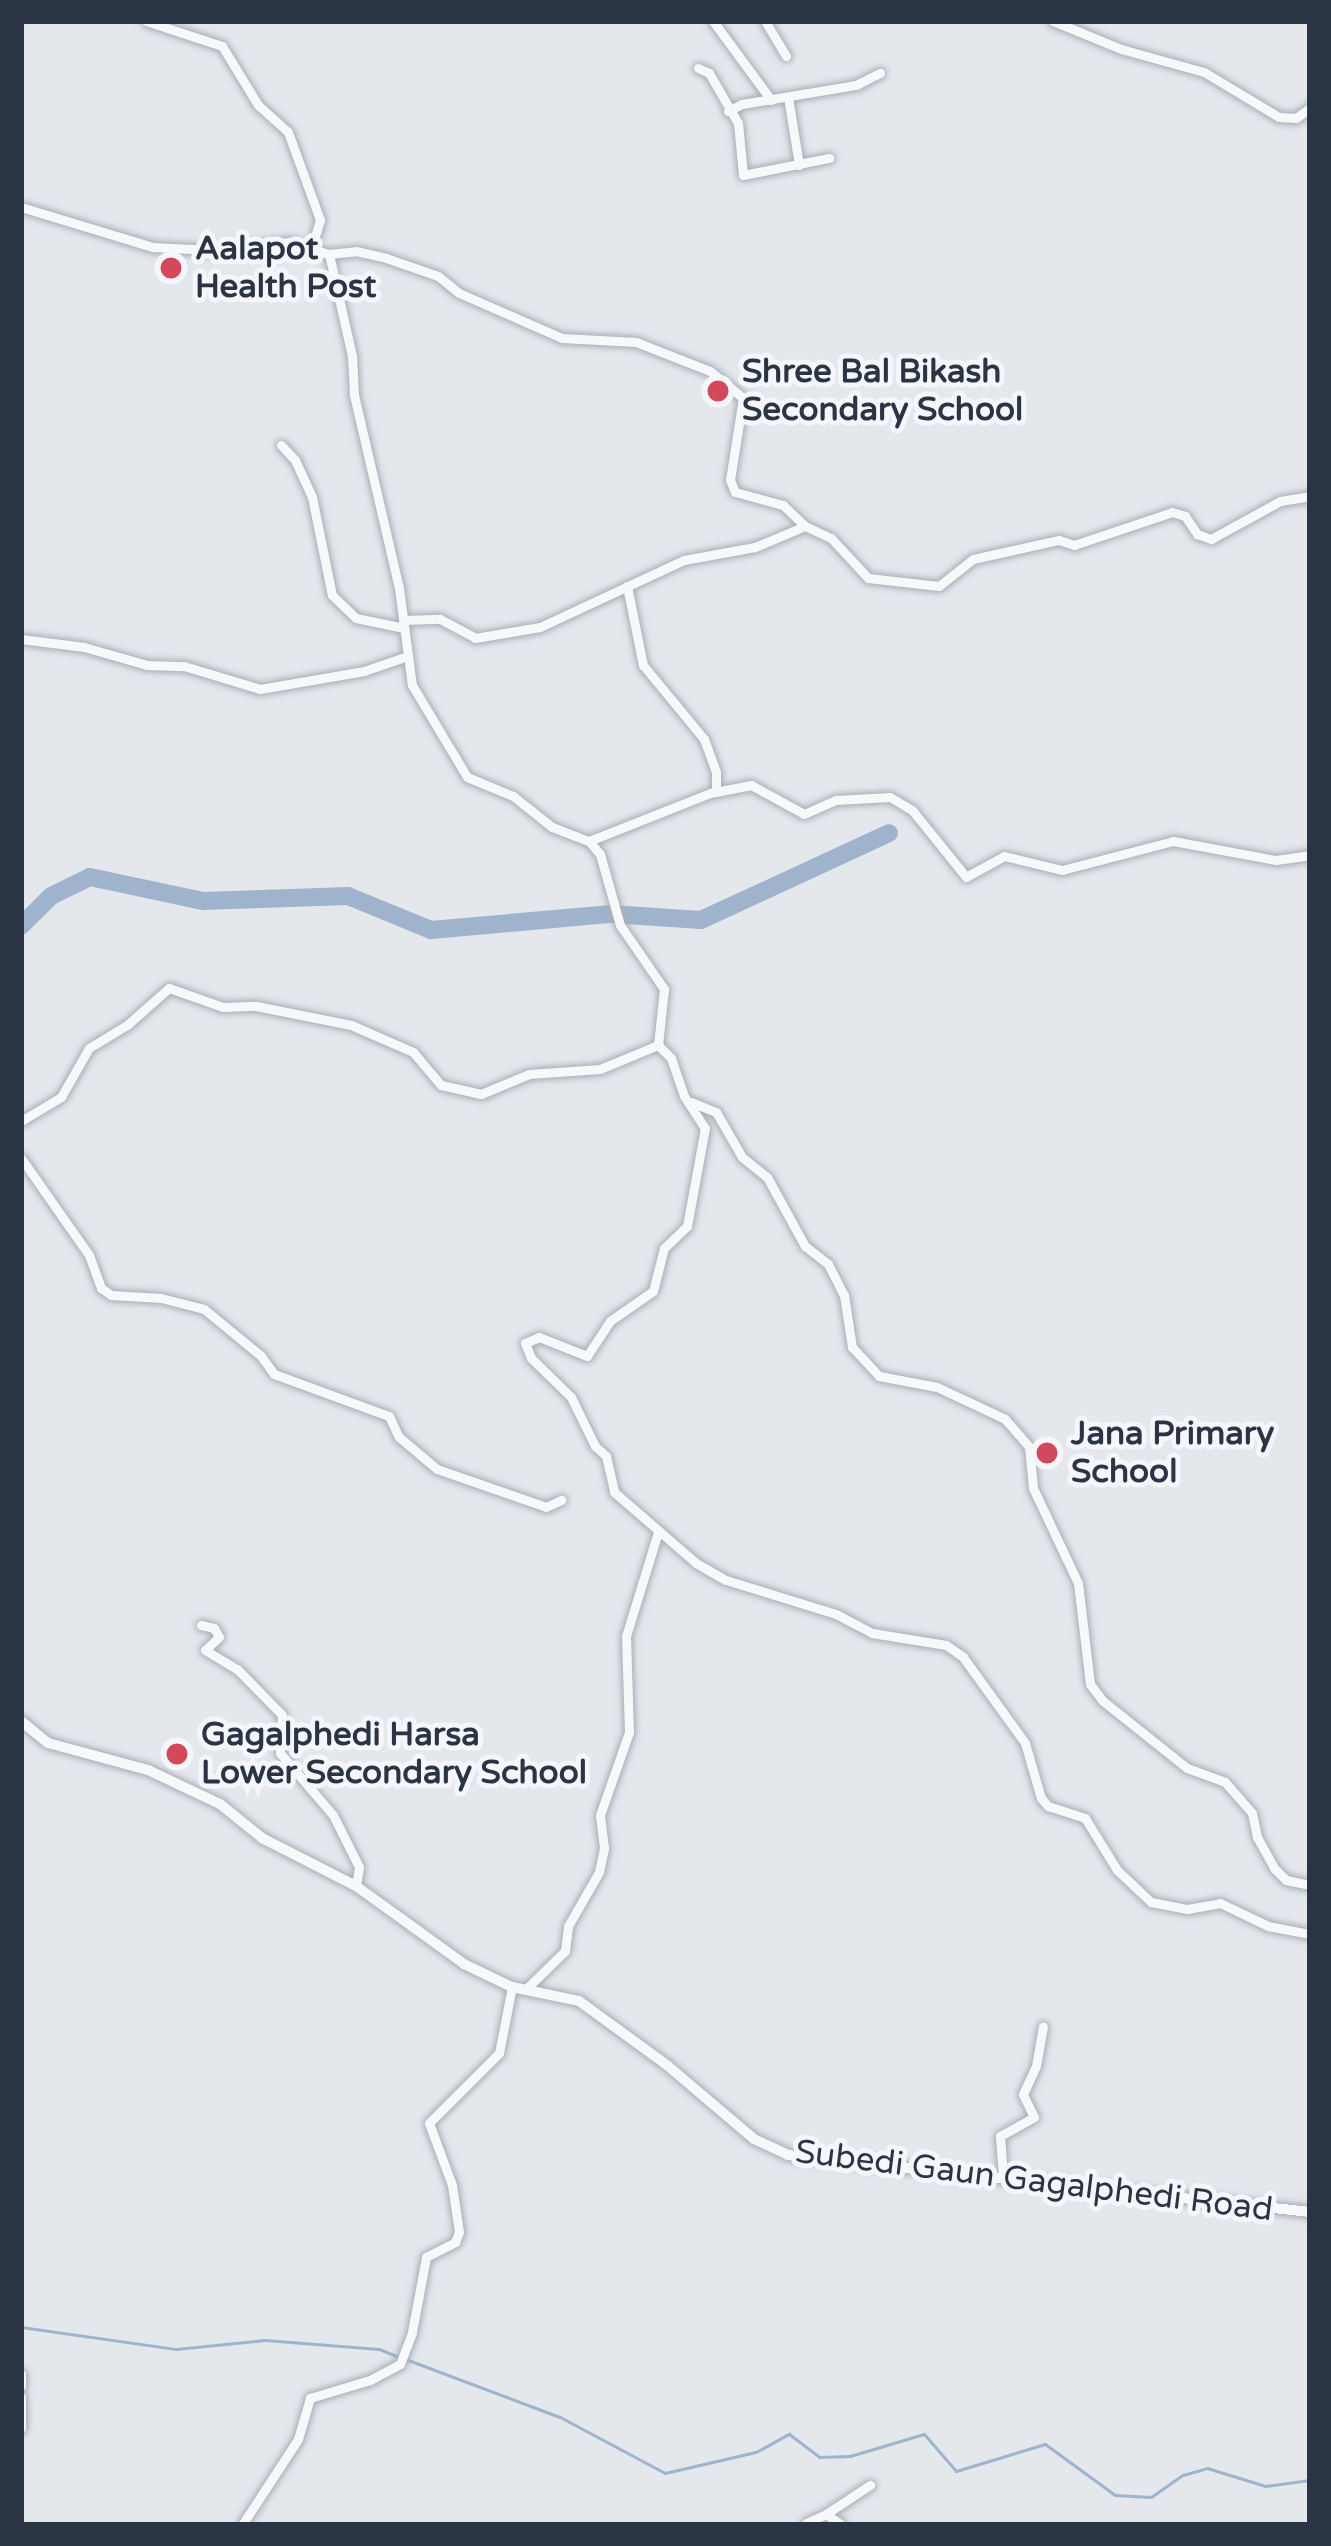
<!DOCTYPE html>
<html>
<head>
<meta charset="utf-8">
<style>
  body { margin:0 }
  #map { position:relative; width:1331px; height:2546px; overflow:hidden; background:#e4e7ec; font-family:"Varela Round",sans-serif }
  div>[style] { position:absolute }
  .stream>* { height:3px; margin:-1.5px; padding:0 1.5px; transform-origin:1.5px; border-radius:1.5px; background:#9fb4cc }
  .river>* { height:18px; margin:-9px; padding:0 9px; transform-origin:9px; border-radius:9px; background:#9fb4cc }
  .roads { filter:drop-shadow(0 0 3px #a9aeb7) drop-shadow(0 0 3px #a9aeb7) }
  .minor>* { height:9px; margin:-4.5px; padding:0 4.5px; transform-origin:4.5px; border-radius:4.5px; background:#f7f8fa }
  .tertiary>* { height:10px; margin:-5px; padding:0 5px; transform-origin:5px; border-radius:5px; background:#f7f8fa }
  .dots>* { width:33px; height:33px; translate:-50% -50%; box-sizing:border-box; border:6px solid #f4f6f9; border-radius:50% }
  span { translate:-50% -50%; white-space:nowrap; text-align:center; line-height:1.15; -webkit-text-stroke:10px #f4f6f9; paint-order:stroke }
  .poi-label { font-size:33px; color:#2b3445; font-weight:700 }
  .left { translate:0 -50%; text-align:left }
  .street-label { font-size:33px; color:#2b3445 }
  .frame { position:absolute; inset:0; border:24px solid #2b3445; pointer-events:none }
</style>
</head>
<body>
<div id="map">
  <div class="stream">
    <i style="left:21px;top:2327px;width:157px;rotate:8.1deg"></i>
    <i style="left:176px;top:2349px;width:89px;rotate:-5.8deg"></i>
    <i style="left:265px;top:2340px;width:114px;rotate:4.5deg"></i>
    <i style="left:379px;top:2349px;width:22px;rotate:22deg"></i>
    <i style="left:408px;top:2360px;width:162px;rotate:20.6deg"></i>
    <i style="left:560px;top:2417px;width:119px;rotate:28.1deg"></i>
    <i style="left:665px;top:2473px;width:93px;rotate:-13deg"></i>
    <i style="left:756px;top:2452px;width:38px;rotate:-29deg"></i>
    <i style="left:789px;top:2434px;width:38px;rotate:37deg"></i>
    <i style="left:819px;top:2457px;width:31px;rotate:-2deg"></i>
    <i style="left:850px;top:2456px;width:77px;rotate:-16.6deg"></i>
    <i style="left:924px;top:2434px;width:49px;rotate:49.1deg"></i>
    <i style="left:956px;top:2471px;width:93px;rotate:-16.9deg"></i>
    <i style="left:1045px;top:2444px;width:87px;rotate:36.1deg"></i>
    <i style="left:1115px;top:2495px;width:36px;rotate:3deg"></i>
    <i style="left:1151px;top:2497px;width:39px;rotate:-35deg"></i>
    <i style="left:1183px;top:2475px;width:25px;rotate:-16deg"></i>
    <i style="left:1207px;top:2468px;width:61px;rotate:17.2deg"></i>
    <i style="left:1265px;top:2486px;width:45px;rotate:-7.6deg"></i>
  </div>
  <div class="river">
    <i style="left:21px;top:926px;width:42px;rotate:-45deg"></i>
    <i style="left:51px;top:896px;width:43px;rotate:-26deg"></i>
    <i style="left:90px;top:877px;width:116px;rotate:12deg"></i>
    <i style="left:203px;top:901px;width:145px;rotate:-2deg"></i>
    <i style="left:348px;top:896px;width:90px;rotate:22.3deg"></i>
    <i style="left:431px;top:930px;width:181px;rotate:-5.1deg"></i>
    <i style="left:611px;top:914px;width:90px;rotate:3.8deg"></i>
    <i style="left:701px;top:920px;width:207px;rotate:-24.8deg"></i>
  </div>
  <div class="roads">
    <div class="minor">
      <i style="left:146px;top:21px;width:80px;rotate:18.2deg"></i>
      <i style="left:222px;top:46px;width:69px;rotate:58.6deg"></i>
      <i style="left:258px;top:105px;width:40px;rotate:42deg"></i>
      <i style="left:288px;top:132px;width:94px;rotate:70deg"></i>
      <i style="left:320px;top:220px;width:28px;rotate:107deg"></i>
      <i style="left:713px;top:21px;width:98px;rotate:53.7deg"></i>
      <i style="left:765px;top:21px;width:41px;rotate:59deg"></i>
      <i style="left:1053px;top:21px;width:74px;rotate:22.4deg"></i>
      <i style="left:1121px;top:49px;width:86px;rotate:15.5deg"></i>
      <i style="left:1204px;top:72px;width:87px;rotate:31deg"></i>
      <i style="left:1279px;top:117px;width:17px;rotate:3deg"></i>
      <i style="left:1296px;top:118px;width:17px;rotate:-36deg"></i>
      <i style="left:698px;top:68px;width:12px;rotate:24deg"></i>
      <i style="left:709px;top:73px;width:58px;rotate:59.9deg"></i>
      <i style="left:738px;top:123px;width:52px;rotate:84.5deg"></i>
      <i style="left:743px;top:175px;width:88px;rotate:-11.2deg"></i>
      <i style="left:788px;top:97px;width:69px;rotate:80.8deg"></i>
      <i style="left:728px;top:111px;width:16px;rotate:-27deg"></i>
      <i style="left:742px;top:104px;width:116px;rotate:-9.5deg"></i>
      <i style="left:856px;top:85px;width:27px;rotate:-27deg"></i>
      <i style="left:21px;top:207px;width:138px;rotate:16.9deg"></i>
      <i style="left:153px;top:247px;width:58px;rotate:3deg"></i>
      <i style="left:211px;top:250px;width:80px;rotate:-5.7deg"></i>
      <i style="left:291px;top:242px;width:40px;rotate:18deg"></i>
      <i style="left:329px;top:254px;width:105px;rotate:77.3deg"></i>
      <i style="left:352px;top:356px;width:39px;rotate:87deg"></i>
      <i style="left:354px;top:395px;width:198px;rotate:76.9deg"></i>
      <i style="left:399px;top:588px;width:98px;rotate:82.4deg"></i>
      <i style="left:412px;top:685px;width:107px;rotate:59.1deg"></i>
      <i style="left:467px;top:777px;width:50px;rotate:22.4deg"></i>
      <i style="left:513px;top:796px;width:50px;rotate:38.5deg"></i>
      <i style="left:552px;top:827px;width:40px;rotate:21deg"></i>
      <i style="left:589px;top:841px;width:17px;rotate:50deg"></i>
      <i style="left:600px;top:854px;width:74px;rotate:74.3deg"></i>
      <i style="left:620px;top:925px;width:78px;rotate:55.5deg"></i>
      <i style="left:664px;top:989px;width:56px;rotate:96.1deg"></i>
      <i style="left:658px;top:1045px;width:18px;rotate:45deg"></i>
      <i style="left:671px;top:1058px;width:40px;rotate:71.1deg"></i>
      <i style="left:684px;top:1096px;width:38px;rotate:57deg"></i>
      <i style="left:705px;top:1128px;width:100px;rotate:100.4deg"></i>
      <i style="left:687px;top:1226px;width:32px;rotate:136deg"></i>
      <i style="left:664px;top:1248px;width:44px;rotate:104.3deg"></i>
      <i style="left:653px;top:1291px;width:52px;rotate:145.1deg"></i>
      <i style="left:610px;top:1321px;width:42px;rotate:123.3deg"></i>
      <i style="left:587px;top:1356px;width:52px;rotate:-158.4deg"></i>
      <i style="left:539px;top:1337px;width:15px;rotate:157deg"></i>
      <i style="left:525px;top:1343px;width:16px;rotate:68deg"></i>
      <i style="left:531px;top:1358px;width:56px;rotate:44.3deg"></i>
      <i style="left:571px;top:1397px;width:55px;rotate:63.9deg"></i>
      <i style="left:595px;top:1446px;width:15px;rotate:42deg"></i>
      <i style="left:606px;top:1456px;width:37px;rotate:77deg"></i>
      <i style="left:614px;top:1492px;width:108px;rotate:40.9deg"></i>
      <i style="left:696px;top:1563px;width:34px;rotate:30deg"></i>
      <i style="left:726px;top:1580px;width:115px;rotate:17.2deg"></i>
      <i style="left:836px;top:1614px;width:41px;rotate:27.8deg"></i>
      <i style="left:872px;top:1633px;width:75px;rotate:9.2deg"></i>
      <i style="left:946px;top:1645px;width:21px;rotate:35deg"></i>
      <i style="left:963px;top:1657px;width:106px;rotate:54.2deg"></i>
      <i style="left:1025px;top:1743px;width:57px;rotate:73.8deg"></i>
      <i style="left:1041px;top:1798px;width:11px;rotate:49deg"></i>
      <i style="left:1048px;top:1806px;width:39px;rotate:18deg"></i>
      <i style="left:1085px;top:1818px;width:61px;rotate:58.4deg"></i>
      <i style="left:1117px;top:1870px;width:47px;rotate:43.3deg"></i>
      <i style="left:1151px;top:1902px;width:37px;rotate:11deg"></i>
      <i style="left:1187px;top:1909px;width:34px;rotate:-10deg"></i>
      <i style="left:1220px;top:1903px;width:53px;rotate:25.6deg"></i>
      <i style="left:1268px;top:1926px;width:43px;rotate:10.8deg"></i>
      <i style="left:329px;top:254px;width:27px;rotate:-6deg"></i>
      <i style="left:356px;top:251px;width:31px;rotate:13deg"></i>
      <i style="left:386px;top:258px;width:55px;rotate:19.1deg"></i>
      <i style="left:438px;top:276px;width:27px;rotate:39deg"></i>
      <i style="left:459px;top:293px;width:112px;rotate:23.6deg"></i>
      <i style="left:562px;top:338px;width:74px;rotate:3.1deg"></i>
      <i style="left:636px;top:342px;width:79px;rotate:21.4deg"></i>
      <i style="left:710px;top:371px;width:43px;rotate:39.3deg"></i>
      <i style="left:743px;top:398px;width:83px;rotate:99deg"></i>
      <i style="left:730px;top:480px;width:13px;rotate:67deg"></i>
      <i style="left:735px;top:492px;width:50px;rotate:15.2deg"></i>
      <i style="left:783px;top:505px;width:30px;rotate:44deg"></i>
      <i style="left:805px;top:526px;width:29px;rotate:25deg"></i>
      <i style="left:831px;top:538px;width:54px;rotate:47.2deg"></i>
      <i style="left:868px;top:578px;width:71px;rotate:6.4deg"></i>
      <i style="left:939px;top:586px;width:43px;rotate:-38.5deg"></i>
      <i style="left:973px;top:559px;width:88px;rotate:-12.5deg"></i>
      <i style="left:1059px;top:540px;width:16px;rotate:18deg"></i>
      <i style="left:1074px;top:545px;width:103px;rotate:-18.6deg"></i>
      <i style="left:1172px;top:512px;width:14px;rotate:17deg"></i>
      <i style="left:1185px;top:516px;width:22px;rotate:56deg"></i>
      <i style="left:1197px;top:534px;width:15px;rotate:20deg"></i>
      <i style="left:1211px;top:539px;width:79px;rotate:-28.8deg"></i>
      <i style="left:1280px;top:501px;width:30px;rotate:-9deg"></i>
      <i style="left:281px;top:445px;width:21px;rotate:47deg"></i>
      <i style="left:295px;top:460px;width:41px;rotate:65.3deg"></i>
      <i style="left:312px;top:497px;width:100px;rotate:78.5deg"></i>
      <i style="left:332px;top:595px;width:33px;rotate:44deg"></i>
      <i style="left:356px;top:618px;width:49px;rotate:11.8deg"></i>
      <i style="left:627px;top:586px;width:81px;rotate:78.6deg"></i>
      <i style="left:643px;top:665px;width:96px;rotate:50.5deg"></i>
      <i style="left:704px;top:739px;width:35px;rotate:70deg"></i>
      <i style="left:716px;top:772px;width:20px;rotate:90deg"></i>
      <i style="left:403px;top:620px;width:37px;rotate:-2deg"></i>
      <i style="left:440px;top:619px;width:40px;rotate:28deg"></i>
      <i style="left:475px;top:638px;width:66px;rotate:-9.6deg"></i>
      <i style="left:540px;top:627px;width:159px;rotate:-25deg"></i>
      <i style="left:684px;top:560px;width:72px;rotate:-10.4deg"></i>
      <i style="left:755px;top:547px;width:54px;rotate:-22.8deg"></i>
      <i style="left:21px;top:639px;width:64px;rotate:7.2deg"></i>
      <i style="left:84px;top:647px;width:66px;rotate:15.9deg"></i>
      <i style="left:147px;top:665px;width:37px;rotate:2deg"></i>
      <i style="left:184px;top:666px;width:79px;rotate:16.8deg"></i>
      <i style="left:260px;top:689px;width:106px;rotate:-9.8deg"></i>
      <i style="left:364px;top:671px;width:43px;rotate:-18.9deg"></i>
      <i style="left:589px;top:841px;width:130px;rotate:-21.6deg"></i>
      <i style="left:710px;top:793px;width:42px;rotate:-11deg"></i>
      <i style="left:751px;top:785px;width:60px;rotate:28.7deg"></i>
      <i style="left:804px;top:814px;width:35px;rotate:-24deg"></i>
      <i style="left:836px;top:800px;width:54px;rotate:-3.2deg"></i>
      <i style="left:890px;top:797px;width:26px;rotate:31deg"></i>
      <i style="left:912px;top:810px;width:86px;rotate:51.1deg"></i>
      <i style="left:966px;top:877px;width:43px;rotate:-28.9deg"></i>
      <i style="left:1004px;top:856px;width:60px;rotate:13.6deg"></i>
      <i style="left:1062px;top:870px;width:115px;rotate:-14.6deg"></i>
      <i style="left:1173px;top:841px;width:105px;rotate:10.5deg"></i>
      <i style="left:1276px;top:860px;width:34px;rotate:-8deg"></i>
      <i style="left:691px;top:1102px;width:27px;rotate:22deg"></i>
      <i style="left:716px;top:1112px;width:52px;rotate:60deg"></i>
      <i style="left:742px;top:1157px;width:32px;rotate:39deg"></i>
      <i style="left:767px;top:1177px;width:79px;rotate:61.2deg"></i>
      <i style="left:805px;top:1246px;width:29px;rotate:38deg"></i>
      <i style="left:828px;top:1264px;width:35px;rotate:63deg"></i>
      <i style="left:844px;top:1295px;width:53px;rotate:81.3deg"></i>
      <i style="left:852px;top:1347px;width:40px;rotate:47deg"></i>
      <i style="left:879px;top:1376px;width:59px;rotate:10.7deg"></i>
      <i style="left:937px;top:1387px;width:75px;rotate:25.2deg"></i>
      <i style="left:1005px;top:1419px;width:37px;rotate:49deg"></i>
      <i style="left:1029px;top:1447px;width:41px;rotate:84.4deg"></i>
      <i style="left:1033px;top:1488px;width:105px;rotate:64.7deg"></i>
      <i style="left:1078px;top:1583px;width:102px;rotate:83.2deg"></i>
      <i style="left:1090px;top:1684px;width:21px;rotate:53deg"></i>
      <i style="left:1103px;top:1701px;width:107px;rotate:38.6deg"></i>
      <i style="left:1187px;top:1768px;width:40px;rotate:20.2deg"></i>
      <i style="left:1225px;top:1782px;width:41px;rotate:48.9deg"></i>
      <i style="left:1252px;top:1813px;width:25px;rotate:78deg"></i>
      <i style="left:1257px;top:1837px;width:35px;rotate:61deg"></i>
      <i style="left:1274px;top:1868px;width:17px;rotate:45deg"></i>
      <i style="left:1286px;top:1880px;width:25px;rotate:12deg"></i>
      <i style="left:21px;top:1121px;width:47px;rotate:-31deg"></i>
      <i style="left:61px;top:1097px;width:56px;rotate:-60.3deg"></i>
      <i style="left:89px;top:1048px;width:44px;rotate:-31.2deg"></i>
      <i style="left:127px;top:1025px;width:56px;rotate:-41.4deg"></i>
      <i style="left:169px;top:988px;width:57px;rotate:19.4deg"></i>
      <i style="left:223px;top:1007px;width:33px;rotate:-2deg"></i>
      <i style="left:256px;top:1006px;width:97px;rotate:11.3deg"></i>
      <i style="left:351px;top:1025px;width:68px;rotate:23.5deg"></i>
      <i style="left:413px;top:1052px;width:43px;rotate:49.7deg"></i>
      <i style="left:441px;top:1085px;width:41px;rotate:12.7deg"></i>
      <i style="left:481px;top:1094px;width:52px;rotate:-22.6deg"></i>
      <i style="left:529px;top:1074px;width:71px;rotate:-4deg"></i>
      <i style="left:600px;top:1069px;width:63px;rotate:-22.5deg"></i>
      <i style="left:21px;top:1158px;width:118px;rotate:55deg"></i>
      <i style="left:89px;top:1255px;width:35px;rotate:70deg"></i>
      <i style="left:101px;top:1288px;width:12px;rotate:35deg"></i>
      <i style="left:111px;top:1295px;width:50px;rotate:3.4deg"></i>
      <i style="left:161px;top:1298px;width:44px;rotate:14.3deg"></i>
      <i style="left:204px;top:1309px;width:74px;rotate:39.5deg"></i>
      <i style="left:261px;top:1356px;width:22px;rotate:54deg"></i>
      <i style="left:274px;top:1374px;width:122px;rotate:20.1deg"></i>
      <i style="left:389px;top:1416px;width:23px;rotate:65deg"></i>
      <i style="left:399px;top:1437px;width:50px;rotate:40.1deg"></i>
      <i style="left:437px;top:1469px;width:115px;rotate:19.2deg"></i>
      <i style="left:546px;top:1507px;width:17px;rotate:-25deg"></i>
      <i style="left:201px;top:1625px;width:13px;rotate:13deg"></i>
      <i style="left:214px;top:1628px;width:10px;rotate:61deg"></i>
      <i style="left:219px;top:1637px;width:19px;rotate:137deg"></i>
      <i style="left:205px;top:1650px;width:37px;rotate:31deg"></i>
      <i style="left:237px;top:1669px;width:64px;rotate:45.6deg"></i>
      <i style="left:282px;top:1715px;width:38px;rotate:93deg"></i>
      <i style="left:280px;top:1753px;width:82px;rotate:49.5deg"></i>
      <i style="left:333px;top:1815px;width:58px;rotate:63.4deg"></i>
      <i style="left:359px;top:1867px;width:19px;rotate:99deg"></i>
      <i style="left:526px;top:1989px;width:54px;rotate:-44.3deg"></i>
      <i style="left:565px;top:1951px;width:25px;rotate:-83deg"></i>
      <i style="left:568px;top:1926px;width:62px;rotate:-60.1deg"></i>
      <i style="left:599px;top:1872px;width:25px;rotate:-78deg"></i>
      <i style="left:604px;top:1848px;width:33px;rotate:-97deg"></i>
      <i style="left:600px;top:1815px;width:88px;rotate:-70.7deg"></i>
      <i style="left:629px;top:1732px;width:96px;rotate:-91.8deg"></i>
      <i style="left:626px;top:1636px;width:109px;rotate:-72.9deg"></i>
      <i style="left:1003px;top:2176px;width:40px;rotate:-94.3deg"></i>
      <i style="left:1000px;top:2136px;width:39px;rotate:-29deg"></i>
      <i style="left:1034px;top:2117px;width:25px;rotate:-116deg"></i>
      <i style="left:1023px;top:2094px;width:31px;rotate:-65deg"></i>
      <i style="left:1036px;top:2066px;width:40px;rotate:-80deg"></i>
      <i style="left:21px;top:2374px;width:12px;rotate:90deg"></i>
      <i style="left:21px;top:2397px;width:31px;rotate:90deg"></i>
      <i style="left:826px;top:2514px;width:53px;rotate:-33.4deg"></i>
      <i style="left:806px;top:2523px;width:22px;rotate:-24deg"></i>
      <i style="left:826px;top:2514px;width:19px;rotate:35deg"></i>
      <i style="left:242px;top:2525px;width:103px;rotate:-56.9deg"></i>
      <i style="left:298px;top:2439px;width:43px;rotate:-73.7deg"></i>
      <i style="left:310px;top:2398px;width:63px;rotate:-16.7deg"></i>
      <i style="left:370px;top:2380px;width:34px;rotate:-28deg"></i>
      <i style="left:400px;top:2364px;width:34px;rotate:-69deg"></i>
      <i style="left:412px;top:2332px;width:76px;rotate:-79.4deg"></i>
      <i style="left:426px;top:2257px;width:33px;rotate:-27deg"></i>
      <i style="left:455px;top:2242px;width:11px;rotate:-68deg"></i>
      <i style="left:459px;top:2232px;width:48px;rotate:-98.5deg"></i>
      <i style="left:452px;top:2185px;width:66px;rotate:-110.4deg"></i>
      <i style="left:429px;top:2123px;width:99px;rotate:-45deg"></i>
      <i style="left:499px;top:2053px;width:67px;rotate:-78.9deg"></i>
    </div>
    <div class="tertiary">
      <i style="left:21px;top:1721px;width:35px;rotate:39deg"></i>
      <i style="left:48px;top:1743px;width:104px;rotate:15.1deg"></i>
      <i style="left:148px;top:1770px;width:80px;rotate:25.3deg"></i>
      <i style="left:220px;top:1804px;width:54px;rotate:39deg"></i>
      <i style="left:262px;top:1838px;width:106px;rotate:27.1deg"></i>
      <i style="left:356px;top:1886px;width:133px;rotate:35.8deg"></i>
      <i style="left:464px;top:1964px;width:53px;rotate:25.6deg"></i>
      <i style="left:512px;top:1987px;width:68px;rotate:11.8deg"></i>
      <i style="left:579px;top:2001px;width:110px;rotate:36.1deg"></i>
      <i style="left:668px;top:2066px;width:113px;rotate:40.3deg"></i>
      <i style="left:754px;top:2139px;width:38px;rotate:25deg"></i>
      <i style="left:788px;top:2155px;width:525px;rotate:6.23deg"></i>
    </div>
  </div>
  <div class="dots">
    <i style="left:171px;top:268px;background:#d1495b"></i>
    <i style="left:718px;top:391px;background:#d1495b"></i>
    <i style="left:1047px;top:1453px;background:#d1495b"></i>
    <i style="left:177px;top:1754px;background:#d1495b"></i>
  </div>
  <div class="poi-label">
    <span class="left" style="left:195px;top:268px">Aalapot<br>Health Post</span>
    <span class="left" style="left:742px;top:391px">Shree Bal Bikash<br>Secondary School</span>
    <span class="left" style="left:1071px;top:1453px">Jana Primary<br>School</span>
    <span class="left" style="left:201px;top:1754px">Gagalphedi Harsa<br>Lower Secondary School</span>
  </div>
  <div class="street-label">
    <span style="left:1034px;top:2181px;rotate:7deg">Subedi Gaun Gagalphedi Road</span>
  </div>
  <div class="frame"></div>
</div>
</body>
</html>
